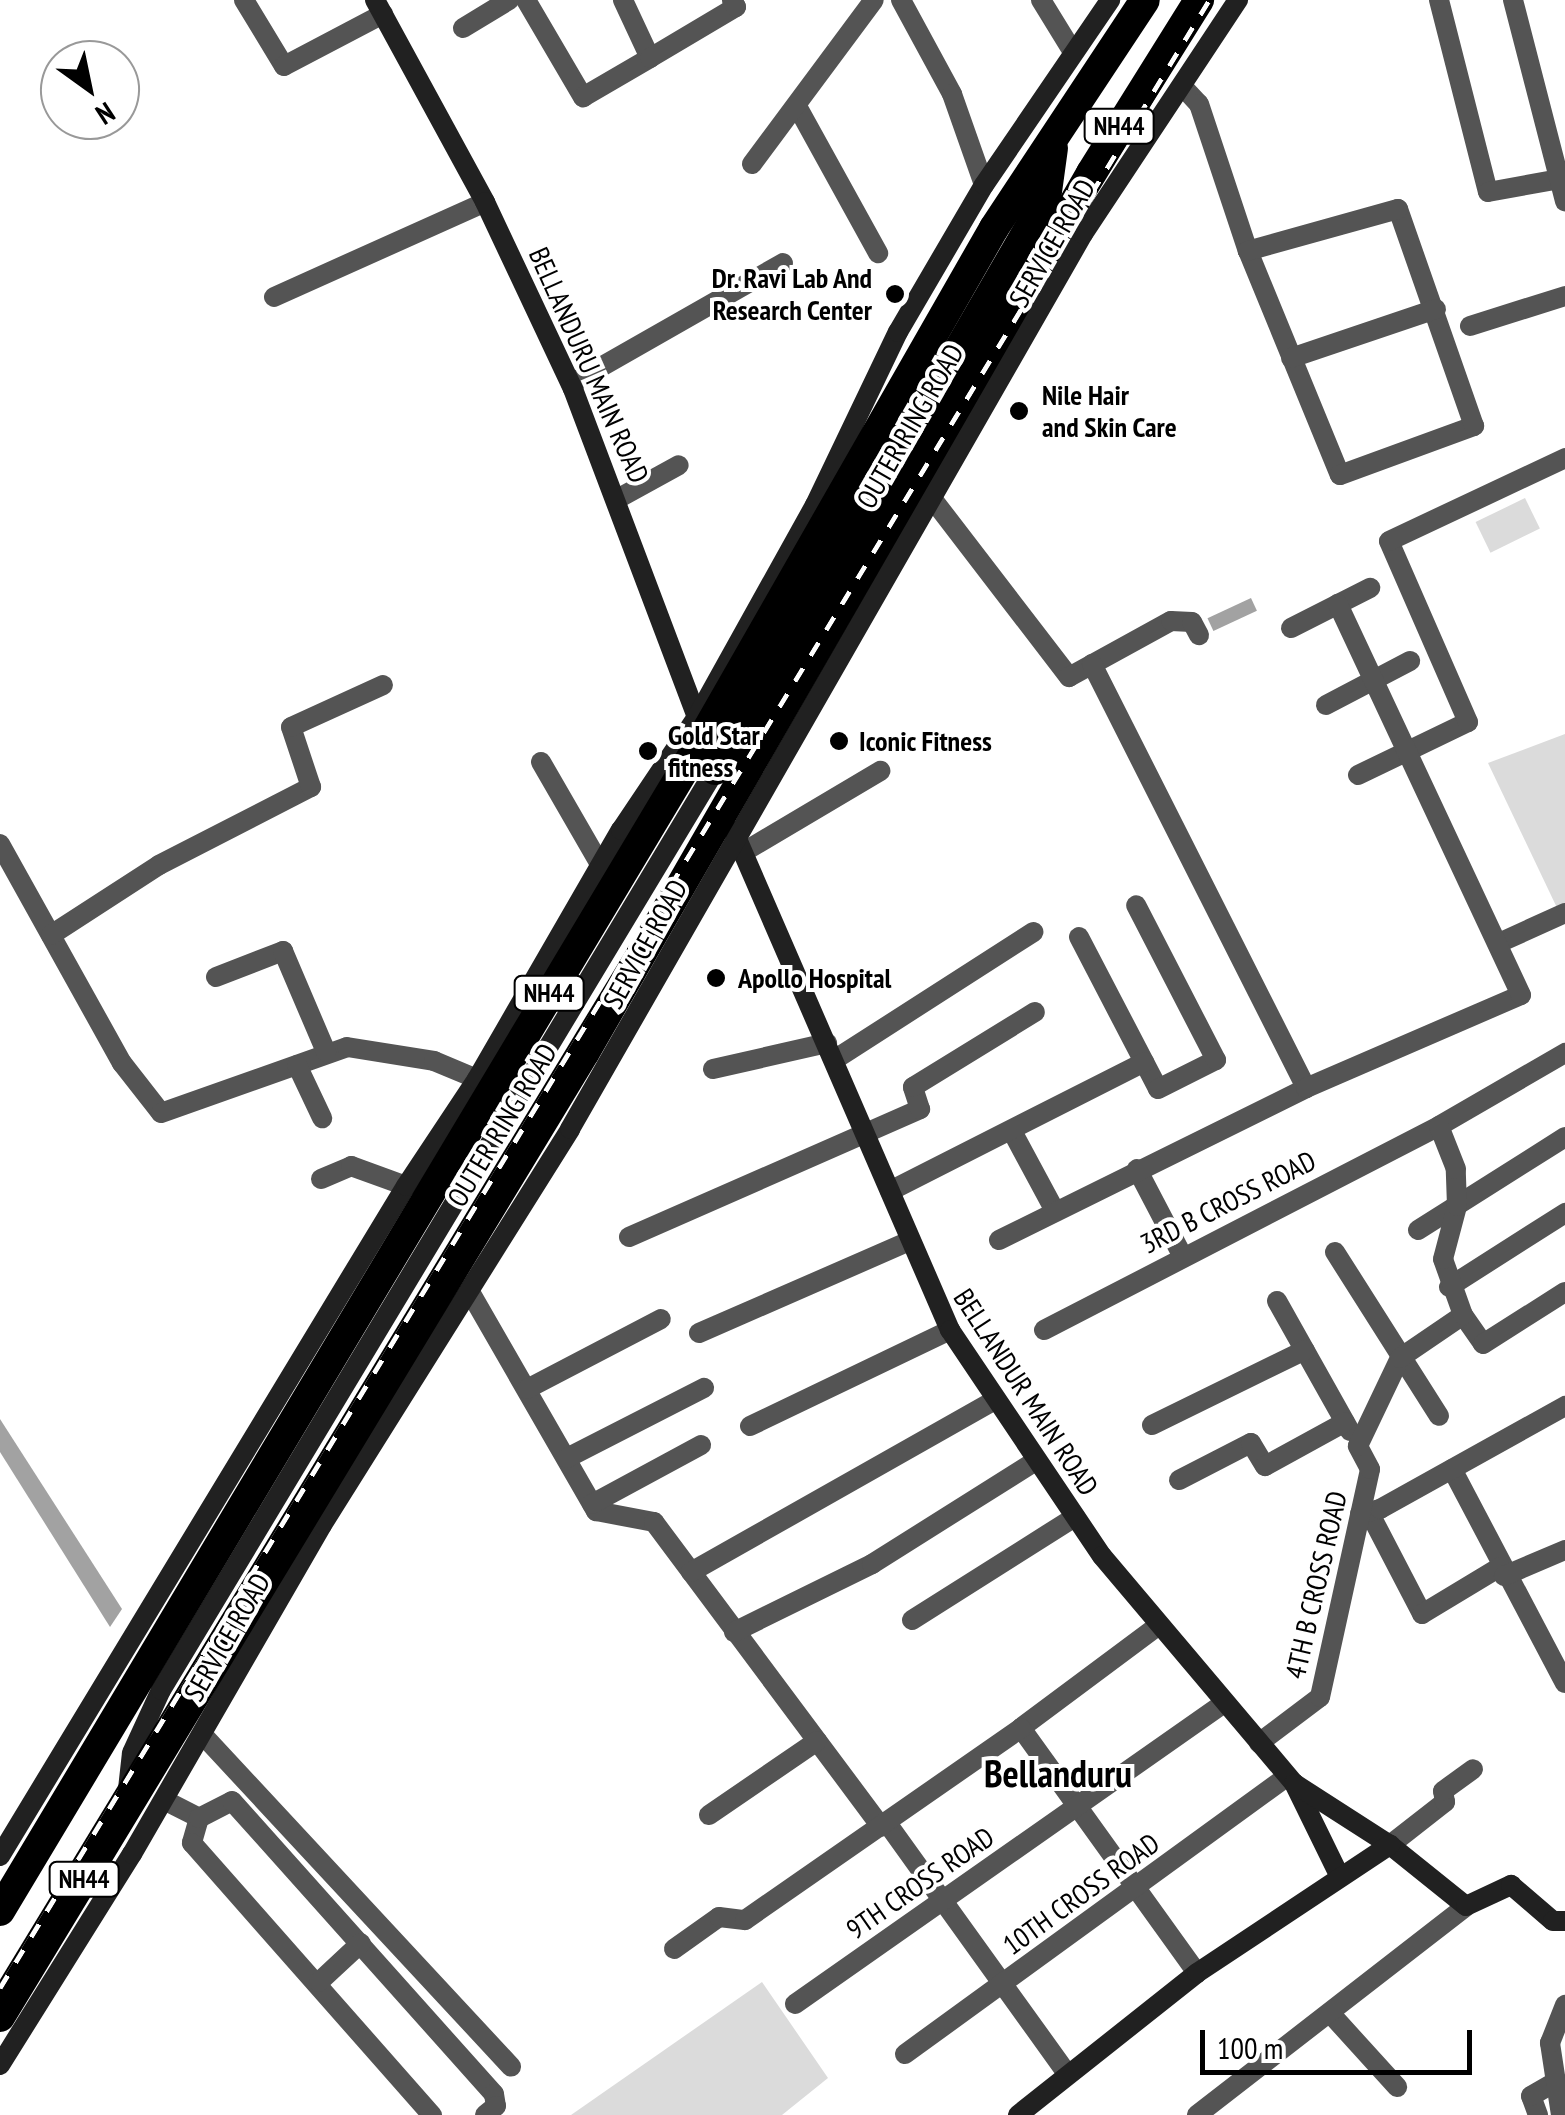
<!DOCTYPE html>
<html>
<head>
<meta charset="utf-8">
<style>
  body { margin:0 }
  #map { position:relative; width:1565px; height:2115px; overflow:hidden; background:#fff; font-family:"PT Sans Narrow",sans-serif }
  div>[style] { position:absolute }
  .green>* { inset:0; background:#dbdbdb; transform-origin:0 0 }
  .water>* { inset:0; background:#a2a2a2; transform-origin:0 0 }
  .street>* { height:20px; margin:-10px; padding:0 10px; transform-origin:10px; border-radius:10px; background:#545454 }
  .secondary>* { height:20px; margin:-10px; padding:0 10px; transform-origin:10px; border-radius:10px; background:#212121 }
  .highway>* { height:30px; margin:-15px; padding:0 15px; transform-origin:15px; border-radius:15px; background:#000 }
  .rail>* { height:9px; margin-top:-4.5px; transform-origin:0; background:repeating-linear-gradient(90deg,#fff 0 15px,#000 0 30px); box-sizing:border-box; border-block:2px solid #000 }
  .dots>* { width:28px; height:28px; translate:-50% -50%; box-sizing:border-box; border:5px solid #fff; border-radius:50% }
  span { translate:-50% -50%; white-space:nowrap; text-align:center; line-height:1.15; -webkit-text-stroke:8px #fff; paint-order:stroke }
  .shield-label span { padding:2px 8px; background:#fff; border:2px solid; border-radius:8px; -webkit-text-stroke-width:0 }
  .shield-label { font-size:25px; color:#000; font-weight:700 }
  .street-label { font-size:28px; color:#000 }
  .poi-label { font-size:28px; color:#000; font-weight:700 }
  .right { translate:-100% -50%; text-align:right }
  .left { translate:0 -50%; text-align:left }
  .district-label { font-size:38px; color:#000; font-weight:700 }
  .north { position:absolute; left:40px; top:40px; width:100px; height:100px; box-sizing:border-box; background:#fff; border:2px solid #999; border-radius:50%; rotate:147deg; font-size:28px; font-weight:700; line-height:40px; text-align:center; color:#000 }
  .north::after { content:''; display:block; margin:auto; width:35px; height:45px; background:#000; clip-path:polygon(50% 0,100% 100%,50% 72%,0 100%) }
  .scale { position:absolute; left:1200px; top:2030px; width:272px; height:45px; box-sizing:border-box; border:5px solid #000; border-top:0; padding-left:12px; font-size:30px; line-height:35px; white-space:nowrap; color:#000; -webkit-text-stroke:8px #fff; paint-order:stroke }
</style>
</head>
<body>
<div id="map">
  <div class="green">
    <i style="left:1525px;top:498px;width:34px;height:55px;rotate:64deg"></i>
    <i style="clip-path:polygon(1565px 734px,1565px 909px,1559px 912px,1488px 763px)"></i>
    <i style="clip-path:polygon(762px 1982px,828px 2078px,782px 2115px,571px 2115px)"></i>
  </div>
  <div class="water">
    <i style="left:1251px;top:598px;width:14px;height:48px;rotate:65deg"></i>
    <i style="clip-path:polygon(0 1419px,122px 1609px,110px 1627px,0 1452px)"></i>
  </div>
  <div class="street">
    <i style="left:244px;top:0;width:77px;rotate:58.8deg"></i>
    <i style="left:284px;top:66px;width:112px;rotate:-27.7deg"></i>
    <i style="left:526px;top:0;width:113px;rotate:59.6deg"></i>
    <i style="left:583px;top:97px;width:78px;rotate:-30.2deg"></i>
    <i style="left:650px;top:58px;width:64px;rotate:-115deg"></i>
    <i style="left:901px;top:0;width:107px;rotate:61.5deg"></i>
    <i style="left:952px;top:94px;width:96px;rotate:70.6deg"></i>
    <i style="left:1041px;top:0;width:61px;rotate:58.4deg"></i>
    <i style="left:1439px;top:0;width:198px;rotate:75.7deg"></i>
    <i style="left:1488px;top:192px;width:78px;rotate:-10.3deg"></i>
    <i style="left:1513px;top:0;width:208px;rotate:75.5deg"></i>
    <i style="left:463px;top:28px;width:54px;rotate:-31.3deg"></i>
    <i style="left:650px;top:58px;width:100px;rotate:-30.7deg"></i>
    <i style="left:736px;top:7px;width:8px;rotate:-120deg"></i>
    <i style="left:1183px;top:87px;width:23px;rotate:47deg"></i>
    <i style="left:1199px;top:104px;width:155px;rotate:71.6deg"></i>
    <i style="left:1248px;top:251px;width:242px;rotate:67.7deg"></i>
    <i style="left:1340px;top:475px;width:143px;rotate:-20.1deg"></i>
    <i style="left:1474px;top:426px;width:230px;rotate:-109.3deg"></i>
    <i style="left:1398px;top:209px;width:156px;rotate:164.4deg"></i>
    <i style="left:798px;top:108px;width:166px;rotate:61.1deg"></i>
    <i style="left:752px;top:164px;width:204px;rotate:-53.4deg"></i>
    <i style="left:274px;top:297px;width:231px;rotate:-24.2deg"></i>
    <i style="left:1470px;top:326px;width:100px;rotate:-17.5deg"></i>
    <i style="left:1291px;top:358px;width:153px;rotate:-18.7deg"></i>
    <i style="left:571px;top:384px;width:244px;rotate:-29.7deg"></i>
    <i style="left:619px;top:498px;width:68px;rotate:-28.8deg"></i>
    <i style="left:934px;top:501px;width:222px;rotate:52.5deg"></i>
    <i style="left:1069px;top:677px;width:116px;rotate:-28.8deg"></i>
    <i style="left:1171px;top:621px;width:21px;rotate:3deg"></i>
    <i style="left:1192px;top:622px;width:15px;rotate:62deg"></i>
    <i style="left:1291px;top:628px;width:89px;rotate:-26.9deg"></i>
    <i style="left:1092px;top:664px;width:475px;rotate:63.2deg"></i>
    <i style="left:1326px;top:705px;width:95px;rotate:-27.6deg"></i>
    <i style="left:541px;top:762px;width:118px;rotate:60deg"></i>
    <i style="left:1358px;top:775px;width:122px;rotate:-25.7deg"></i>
    <i style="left:1468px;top:722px;width:197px;rotate:-113.6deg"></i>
    <i style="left:1389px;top:541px;width:195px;rotate:-25.2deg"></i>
    <i style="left:0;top:844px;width:251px;rotate:60.9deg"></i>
    <i style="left:122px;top:1063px;width:63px;rotate:52deg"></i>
    <i style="left:161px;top:1113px;width:197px;rotate:-19.5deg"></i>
    <i style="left:347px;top:1047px;width:88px;rotate:9.1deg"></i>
    <i style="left:434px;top:1061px;width:47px;rotate:22.7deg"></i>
    <i style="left:742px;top:853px;width:161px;rotate:-30.7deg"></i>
    <i style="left:51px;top:935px;width:129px;rotate:-32.9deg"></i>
    <i style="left:159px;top:865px;width:171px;rotate:-27.2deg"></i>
    <i style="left:311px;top:787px;width:63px;rotate:-108.4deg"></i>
    <i style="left:291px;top:727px;width:101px;rotate:-24.5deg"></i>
    <i style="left:1079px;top:937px;width:171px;rotate:62.5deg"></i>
    <i style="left:1158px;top:1089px;width:65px;rotate:-26.6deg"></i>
    <i style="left:1216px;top:1060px;width:174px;rotate:-117.3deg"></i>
    <i style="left:1501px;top:942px;width:70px;rotate:-24.4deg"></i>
    <i style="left:216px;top:977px;width:72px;rotate:-21.2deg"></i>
    <i style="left:283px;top:951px;width:110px;rotate:66.9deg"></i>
    <i style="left:834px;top:1060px;width:237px;rotate:-32.7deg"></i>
    <i style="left:297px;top:1065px;width:59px;rotate:64.7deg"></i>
    <i style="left:713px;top:1069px;width:117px;rotate:-12.8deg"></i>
    <i style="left:1013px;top:1133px;width:86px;rotate:61.7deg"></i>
    <i style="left:1137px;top:1169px;width:97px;rotate:62.4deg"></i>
    <i style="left:321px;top:1179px;width:33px;rotate:-23deg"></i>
    <i style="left:351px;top:1166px;width:59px;rotate:20deg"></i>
    <i style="left:890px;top:1191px;width:285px;rotate:-26.9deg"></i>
    <i style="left:1418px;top:1230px;width:174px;rotate:-32.3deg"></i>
    <i style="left:629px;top:1237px;width:318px;rotate:-23.7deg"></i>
    <i style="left:920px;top:1109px;width:23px;rotate:-108deg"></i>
    <i style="left:913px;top:1087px;width:143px;rotate:-31.6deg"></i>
    <i style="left:999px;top:1240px;width:343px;rotate:-26.3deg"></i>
    <i style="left:1306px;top:1088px;width:234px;rotate:-23.4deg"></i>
    <i style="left:1521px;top:995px;width:432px;rotate:-115.1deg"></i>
    <i style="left:1335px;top:1252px;width:194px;rotate:57.6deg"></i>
    <i style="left:1449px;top:1287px;width:138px;rotate:-32.5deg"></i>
    <i style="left:470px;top:1292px;width:253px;rotate:60.1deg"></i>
    <i style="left:596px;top:1511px;width:59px;rotate:10.7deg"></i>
    <i style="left:654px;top:1522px;width:380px;rotate:53.3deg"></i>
    <i style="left:1277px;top:1301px;width:149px;rotate:60.7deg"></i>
    <i style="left:1463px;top:1315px;width:35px;rotate:55deg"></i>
    <i style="left:1483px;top:1344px;width:97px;rotate:-32.4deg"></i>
    <i style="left:1044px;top:1330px;width:445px;rotate:-27.3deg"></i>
    <i style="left:1439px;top:1126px;width:146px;rotate:-30.1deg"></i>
    <i style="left:699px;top:1333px;width:230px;rotate:-23.6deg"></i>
    <i style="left:527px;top:1389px;width:151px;rotate:-27.6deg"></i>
    <i style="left:1152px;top:1425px;width:170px;rotate:-26.1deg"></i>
    <i style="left:750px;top:1426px;width:222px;rotate:-25.6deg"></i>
    <i style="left:567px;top:1458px;width:154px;rotate:-27.1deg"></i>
    <i style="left:1452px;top:1469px;width:242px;rotate:62.2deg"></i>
    <i style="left:1179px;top:1480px;width:81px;rotate:-27.2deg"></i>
    <i style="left:1251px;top:1443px;width:27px;rotate:59deg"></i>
    <i style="left:1265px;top:1466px;width:91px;rotate:-28.8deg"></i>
    <i style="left:592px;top:1504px;width:124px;rotate:-28.4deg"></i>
    <i style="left:1369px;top:1512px;width:115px;rotate:62.5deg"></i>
    <i style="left:1422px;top:1614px;width:91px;rotate:-31.1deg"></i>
    <i style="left:1360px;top:1514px;width:21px;rotate:-14deg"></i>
    <i style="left:1380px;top:1509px;width:212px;rotate:-29.1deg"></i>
    <i style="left:691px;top:1572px;width:347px;rotate:-29.5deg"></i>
    <i style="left:1504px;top:1576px;width:66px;rotate:-23.1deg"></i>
    <i style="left:912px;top:1620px;width:193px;rotate:-32.3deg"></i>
    <i style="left:1159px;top:1625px;width:172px;rotate:143.3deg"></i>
    <i style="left:1021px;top:1728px;width:302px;rotate:54.3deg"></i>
    <i style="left:734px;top:1632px;width:154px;rotate:-26.2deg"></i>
    <i style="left:872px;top:1564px;width:191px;rotate:-32.2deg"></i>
    <i style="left:202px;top:1734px;width:454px;rotate:47.1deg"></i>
    <i style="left:1259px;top:1743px;width:76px;rotate:-37deg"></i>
    <i style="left:1320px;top:1697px;width:233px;rotate:-77.6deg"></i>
    <i style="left:1370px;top:1469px;width:26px;rotate:-118deg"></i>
    <i style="left:1358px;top:1446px;width:98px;rotate:-64.5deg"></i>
    <i style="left:1400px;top:1358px;width:76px;rotate:-34.3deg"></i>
    <i style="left:1463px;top:1315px;width:59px;rotate:-109.7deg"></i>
    <i style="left:1443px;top:1259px;width:55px;rotate:-75.2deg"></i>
    <i style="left:1457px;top:1206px;width:37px;rotate:-92deg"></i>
    <i style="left:1456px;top:1169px;width:46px;rotate:-111.6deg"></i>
    <i style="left:164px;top:1800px;width:39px;rotate:27deg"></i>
    <i style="left:199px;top:1818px;width:26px;rotate:106deg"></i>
    <i style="left:192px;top:1843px;width:363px;rotate:48.6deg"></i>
    <i style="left:709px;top:1815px;width:131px;rotate:-34.4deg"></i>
    <i style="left:199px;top:1818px;width:37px;rotate:-27deg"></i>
    <i style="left:232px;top:1801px;width:393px;rotate:48.2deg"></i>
    <i style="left:494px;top:2094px;width:12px;rotate:81deg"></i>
    <i style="left:496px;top:2106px;width:14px;rotate:141deg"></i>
    <i style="left:887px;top:1823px;width:307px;rotate:54.3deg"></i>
    <i style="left:1390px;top:1845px;width:70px;rotate:-38deg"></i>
    <i style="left:1445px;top:1802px;width:11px;rotate:-100deg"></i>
    <i style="left:1443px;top:1791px;width:37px;rotate:-36deg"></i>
    <i style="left:674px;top:1949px;width:55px;rotate:-35.4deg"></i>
    <i style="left:719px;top:1917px;width:26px;rotate:7deg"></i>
    <i style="left:745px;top:1920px;width:336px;rotate:-34.8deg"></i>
    <i style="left:319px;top:1982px;width:57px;rotate:-42.9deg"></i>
    <i style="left:795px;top:2004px;width:524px;rotate:-35.05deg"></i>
    <i style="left:1330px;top:2013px;width:100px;rotate:47.8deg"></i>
    <i style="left:905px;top:2054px;width:472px;rotate:-36deg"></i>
    <i style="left:1197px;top:2115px;width:341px;rotate:-37.8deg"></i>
    <i style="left:1538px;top:2115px;width:20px;rotate:-110deg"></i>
    <i style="left:1531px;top:2096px;width:30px;rotate:-30deg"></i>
    <i style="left:1561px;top:2115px;width:73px;rotate:-98.7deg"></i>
    <i style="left:1550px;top:2043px;width:41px;rotate:-68.5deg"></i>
  </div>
  <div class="secondary">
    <i style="left:375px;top:0;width:230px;rotate:61.4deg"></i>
    <i style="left:485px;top:202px;width:207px;rotate:64.8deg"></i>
    <i style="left:573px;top:389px;width:357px;rotate:69.3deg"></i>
    <i style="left:734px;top:832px;width:543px;rotate:66.55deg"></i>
    <i style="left:950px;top:1330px;width:272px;rotate:56.1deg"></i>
    <i style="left:1102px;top:1556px;width:297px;rotate:49.8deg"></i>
    <i style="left:1294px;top:1783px;width:105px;rotate:63.9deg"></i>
    <i style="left:1295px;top:1784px;width:113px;rotate:32.7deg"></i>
    <i style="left:1390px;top:1845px;width:97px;rotate:38.8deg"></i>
    <i style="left:1466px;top:1906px;width:50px;rotate:-25deg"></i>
    <i style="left:1511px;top:1885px;width:55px;rotate:40.6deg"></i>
    <i style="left:1553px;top:1921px;width:12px"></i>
    <i style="left:127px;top:1798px;width:45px;rotate:-83.7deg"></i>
    <i style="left:132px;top:1753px;width:69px;rotate:-65.3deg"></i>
    <i style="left:161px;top:1690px;width:1074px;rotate:-58.94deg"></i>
    <i style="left:0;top:1856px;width:783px;rotate:-58.79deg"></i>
    <i style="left:406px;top:1186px;width:128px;rotate:-56.4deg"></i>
    <i style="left:477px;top:1079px;width:288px;rotate:-60deg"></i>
    <i style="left:621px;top:830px;width:136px;rotate:-56.1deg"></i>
    <i style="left:697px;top:717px;width:243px;rotate:-60.9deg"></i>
    <i style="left:815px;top:505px;width:192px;rotate:-64.4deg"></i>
    <i style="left:898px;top:332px;width:170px;rotate:-59.7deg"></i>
    <i style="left:984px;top:185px;width:224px;rotate:-55.7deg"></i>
    <i style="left:0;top:2065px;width:249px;rotate:-58deg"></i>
    <i style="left:132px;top:1854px;width:380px;rotate:-60deg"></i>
    <i style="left:322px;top:1525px;width:467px;rotate:-57.9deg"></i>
    <i style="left:570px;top:1129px;width:1032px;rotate:-60.18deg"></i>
    <i style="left:1083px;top:234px;width:281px;rotate:-56.5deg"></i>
    <i style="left:1018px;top:2115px;width:228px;rotate:-38.4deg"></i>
    <i style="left:1197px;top:1973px;width:232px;rotate:-33.6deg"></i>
  </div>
  <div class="highway">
    <i style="left:715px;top:770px;width:660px;rotate:-59.9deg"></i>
    <i style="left:1046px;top:199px;width:51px;rotate:-82.2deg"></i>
    <i style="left:0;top:1911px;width:1330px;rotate:-59.06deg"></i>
    <i style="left:684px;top:770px;width:624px;rotate:-60.23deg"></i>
    <i style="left:994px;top:228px;width:273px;rotate:-56.5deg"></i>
    <i style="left:0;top:2017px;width:1128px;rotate:-58.78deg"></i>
    <i style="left:585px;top:1052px;width:1014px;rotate:-60.07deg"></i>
    <i style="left:1091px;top:173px;width:204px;rotate:-58deg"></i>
  </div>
  <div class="rail">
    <i style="left:0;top:1988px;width:2327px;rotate:-58.69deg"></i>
  </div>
  <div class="dots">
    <i style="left:895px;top:294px;background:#000"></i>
    <i style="left:1019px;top:411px;background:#000"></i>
    <i style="left:839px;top:741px;background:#000"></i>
    <i style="left:648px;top:751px;background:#000"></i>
    <i style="left:716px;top:978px;background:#000"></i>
  </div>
  <div class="shield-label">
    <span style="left:1119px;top:126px">NH44</span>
    <span style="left:549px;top:993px">NH44</span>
    <span style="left:84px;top:1879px">NH44</span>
  </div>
  <div class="street-label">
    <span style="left:1052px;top:243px;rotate:-60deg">SERVICE ROAD</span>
    <span style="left:589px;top:365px;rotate:66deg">BELLANDURU MAIN ROAD</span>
    <span style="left:910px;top:426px;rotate:-60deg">OUTER RING ROAD</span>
    <span style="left:645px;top:944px;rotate:-61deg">SERVICE ROAD</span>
    <span style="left:502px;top:1125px;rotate:-59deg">OUTER RING ROAD</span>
    <span style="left:1228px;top:1202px;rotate:-27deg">3RD B CROSS ROAD</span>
    <span style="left:1026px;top:1392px;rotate:57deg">BELLANDUR MAIN ROAD</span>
    <span style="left:1316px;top:1585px;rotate:-77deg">4TH B CROSS ROAD</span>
    <span style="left:227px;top:1637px;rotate:-60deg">SERVICE ROAD</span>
    <span style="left:920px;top:1883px;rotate:-35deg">9TH CROSS ROAD</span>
    <span style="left:1081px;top:1894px;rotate:-36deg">10TH CROSS ROAD</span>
  </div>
  <div class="poi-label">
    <span class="right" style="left:872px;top:294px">Dr. Ravi Lab And<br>Research Center</span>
    <span class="left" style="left:1042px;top:411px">Nile Hair<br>and Skin Care</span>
    <span class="left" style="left:668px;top:751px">Gold Star<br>fitness</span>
    <span class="left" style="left:859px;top:741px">Iconic Fitness</span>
    <span class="left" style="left:738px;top:978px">Apollo Hospital</span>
  </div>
  <div class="district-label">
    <span style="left:1058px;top:1773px">Bellanduru</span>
  </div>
  <div class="north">N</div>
  <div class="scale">100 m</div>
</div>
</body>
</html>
